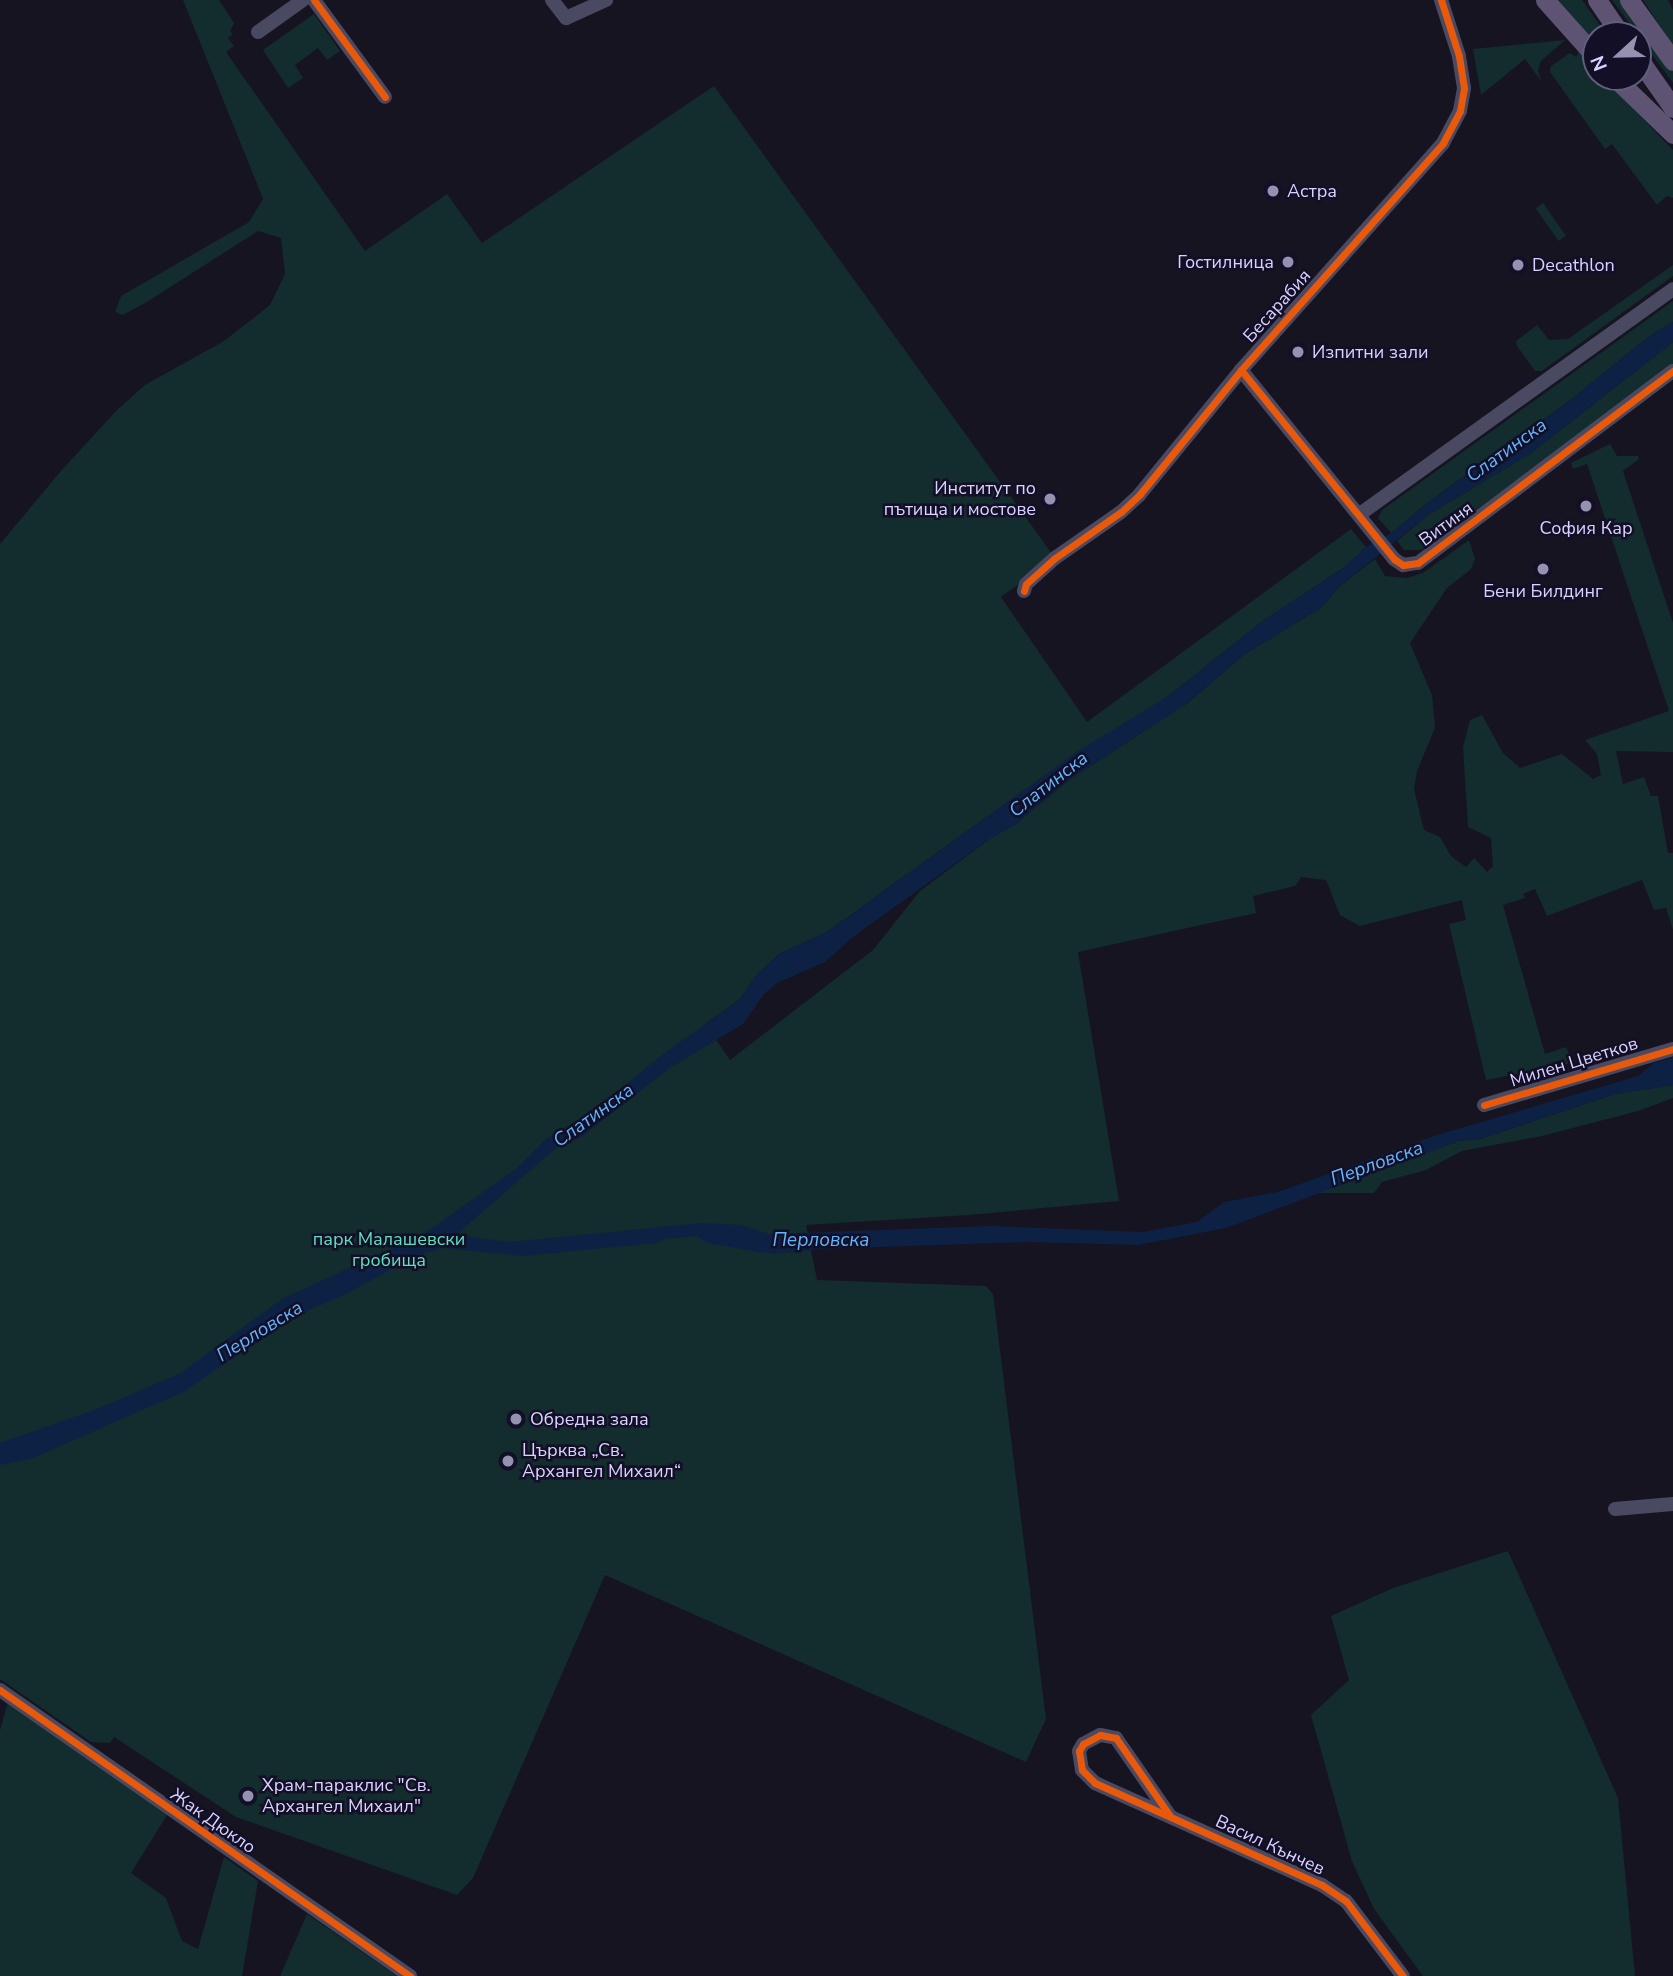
<!DOCTYPE html>
<html>
<head>
<meta charset="utf-8">
<style>
  body { margin:0 }
  #map { position:relative; width:1673px; height:1976px; overflow:hidden; background:#161421; font-family:"Nunito Sans",sans-serif }
  div>[style] { position:absolute }
  .green>* { inset:0; background:#132c2d; transform-origin:0 0 }
  .water>* { inset:0; background:#0d2144 }
  .minor>* { height:14px; margin:-7px; padding:0 7px; transform-origin:7px; border-radius:7px; background:#4a4962 }
  .major>* { height:19px; margin:-9.5px; padding:0 9.5px; transform-origin:9.5px; border-radius:9.5px; background:#5e5373 }
  .cycleway>* { height:7px; margin:-3.5px; padding:0 3.5px; transform-origin:3.5px; border-radius:3.5px; background:#e8590c }
  .dots>* { width:19px; height:19px; translate:-50% -50%; box-sizing:border-box; border:4px solid #130f26; border-radius:50% }
  span { translate:-50% -50%; white-space:nowrap; text-align:center; line-height:1.15; -webkit-text-stroke:5px #130f26; paint-order:stroke }
  .poi-label { font-size:18px; color:#d9d4ff }
  .left { translate:0 -50%; text-align:left }
  .right { translate:-100% -50%; text-align:right }
  .street-label { font-size:18px; color:#d9d4ff }
  .park-label { font-size:18px; color:#5fe0c0 }
  .water-label { font-size:19px; color:#62b6ff; font-style:italic }
  .north { position:absolute; left:1582px; top:21px; width:70px; height:70px; box-sizing:border-box; background:#130f26; border:2px solid #625e7d; border-radius:50%; rotate:248deg; font-size:19px; font-weight:700; line-height:28px; text-align:center; color:#d9d4ff }
  .north::after { content:''; display:block; margin:auto; width:24px; height:32px; background:#9591b1; clip-path:polygon(50% 0,100% 100%,50% 72%,0 100%) }
</style>
</head>
<body>
<div id="map">
  <div class="green">
    <i style="clip-path:polygon(183px 0,219px 0,234px 23px,230px 31px,233px 34px,228px 38px,234px 46px,226px 52px,365px 251px,447px 194px,482px 243px,714px 86px,1055px 558px,1001px 597px,1087px 722px,1351px 529px,1366px 547px,1346px 566px,1260px 623px,1167px 697px,981px 821px,827px 932px,779px 954px,756px 976px,739px 1000px,705px 1024px,730px 1060px,873px 950px,920px 891px,991px 838px,1016px 824px,1069px 780px,1189px 702px,1243px 655px,1322px 607px,1341px 585px,1375px 559px,1385px 576px,1407px 578px,1423px 573px,1469px 540px,1475px 559px,1471px 569px,1447px 588px,1410px 643px,1432px 695px,1435px 728px,1417px 771px,1414px 789px,1424px 830px,1440px 837px,1451px 856px,1466px 867px,1474px 858px,1487px 872px,1493px 866px,1491px 838px,1468px 827px,1463px 747px,1470px 720px,1482px 715px,1503px 753px,1520px 768px,1562px 754px,1593px 779px,1601px 775px,1597px 754px,1585px 740px,1669px 711px,1587px 464px,1573px 469px,1571px 463px,1610px 444px,1617px 456px,1638px 456px,1639px 459px,1623px 471px,1673px 623px,1673px 752px,1616px 751px,1623px 784px,1644px 777px,1651px 796px,1658px 796px,1668px 853px,1673px 853px,1673px 930px,1666px 908px,1654px 910px,1642px 880px,1547px 916px,1535px 889px,1523px 894px,1525px 898px,1503px 905px,1545px 1054px,1566px 1047px,1573px 1063px,1486px 1080px,1449px 924px,1466px 920px,1462px 900px,1360px 926px,1340px 915px,1326px 880px,1301px 877px,1295px 886px,1253px 896px,1256px 913px,1078px 952px,1119px 1201px,969px 1215px,806px 1225px,817px 1280px,986px 1286px,993px 1294px,1046px 1719px,1026px 1762px,605px 1575px,473px 1878px,457px 1895px,236px 1817px,114px 1737px,110px 1743px,91px 1742px,0 1679px,0 544px,60px 472px,117px 410px,145px 385px,224px 341px,270px 305px,285px 274px,281px 238px,258px 231px,150px 300px,123px 315px,115px 312px,121px 296px,249px 222px,263px 199px)"></i>
    <i style="clip-path:polygon(1556px 0,1582px 0,1607px 35px,1596px 35px,1596px 43px)"></i>
    <i style="clip-path:polygon(1612px 0,1622px 0,1673px 70px,1673px 83px)"></i>
    <i style="clip-path:polygon(1643px 0,1668px 0,1673px 10px,1673px 46px)"></i>
    <i style="clip-path:polygon(314px 14px,340px 51px,327px 60px,318px 48px,295px 65px,303px 78px,288px 88px,263px 50px)"></i>
    <i style="clip-path:polygon(1565px 40px,1541px 61px,1538px 70px,1541px 81px,1525px 59px,1481px 95px,1473px 49px)"></i>
    <i style="clip-path:polygon(1579px 52px,1596px 70px,1596px 77px,1603px 77px,1673px 150px,1673px 198px,1667px 196px,1657px 205px,1612px 144px,1605px 149px,1550px 72px,1551px 66px,1570px 53px,1576px 57px)"></i>
    <i style="left:1543px;top:203px;width:40px;height:9px;rotate:55deg"></i>
    <i style="clip-path:polygon(1673px 265px,1673px 276px,1542px 371px,1535px 371px,1517px 346px,1516px 341px,1537px 325px,1549px 340px,1568px 339px)"></i>
    <i style="clip-path:polygon(1673px 301px,1673px 322px,1651px 335px,1564px 405px,1427px 503px,1393px 532px,1391px 533px,1378px 518px,1382px 510px)"></i>
    <i style="clip-path:polygon(1673px 342px,1673px 366px,1421px 550px,1404px 550px,1397px 541px,1428px 515px,1531px 453px)"></i>
    <i style="clip-path:polygon(1673px 1085px,1673px 1098px,1638px 1111px,1542px 1136px,1462px 1151px,1426px 1170px,1382px 1182px,1374px 1193px,1316px 1193px,1459px 1141px,1480px 1139px,1615px 1094px)"></i>
    <i style="clip-path:polygon(1508px 1551px,1618px 1798px,1635px 1976px,1423px 1976px,1374px 1909px,1352px 1861px,1311px 1715px,1349px 1680px,1331px 1616px,1393px 1588px)"></i>
    <i style="clip-path:polygon(8px 1702px,167px 1815px,131px 1873px,166px 1898px,182px 1941px,198px 1949px,224px 1857px,258px 1881px,242px 1976px,0 1976px,0 1730px)"></i>
    <i style="clip-path:polygon(307px 1914px,397px 1976px,280px 1976px)"></i>
  </div>
  <div class="water">
    <i style="clip-path:polygon(1673px 322px,1673px 342px,1531px 453px,1428px 515px,1341px 585px,1322px 607px,1243px 655px,1189px 702px,1069px 780px,1016px 824px,991px 838px,854px 936px,825px 962px,777px 983px,764px 994px,743px 1024px,668px 1069px,582px 1137px,555px 1149px,456px 1235px,510px 1242px,701px 1223px,741px 1225px,769px 1234px,991px 1226px,1143px 1232px,1197px 1222px,1224px 1202px,1278px 1192px,1437px 1135px,1638px 1076px,1654px 1063px,1673px 1057px,1673px 1085px,1615px 1094px,1480px 1139px,1459px 1141px,1226px 1228px,1138px 1245px,1028px 1242px,822px 1249px,772px 1254px,707px 1243px,697px 1236px,663px 1239px,657px 1243px,522px 1256px,442px 1248px,416px 1256px,340px 1297px,299px 1314px,183px 1392px,33px 1458px,0 1465px,0 1443px,100px 1408px,179px 1374px,282px 1299px,425px 1233px,517px 1168px,547px 1138px,579px 1122px,662px 1055px,739px 1000px,756px 976px,779px 954px,827px 932px,1078px 751px,1167px 697px,1260px 623px,1346px 566px,1366px 547px,1393px 532px,1427px 503px,1564px 405px,1651px 335px)"></i>
  </div>
  <div class="minor">
    <i style="left:314px;top:0;width:120px;rotate:53.8deg"></i>
    <i style="left:552px;top:0;width:23px;rotate:52deg"></i>
    <i style="left:566px;top:18px;width:44px;rotate:-24.2deg"></i>
    <i style="left:258px;top:32px;width:55px;rotate:-35.4deg"></i>
    <i style="left:1241px;top:370px;width:243px;rotate:51deg"></i>
    <i style="left:1394px;top:559px;width:11px;rotate:34deg"></i>
    <i style="left:1403px;top:565px;width:15px;rotate:-8deg"></i>
    <i style="left:1418px;top:563px;width:319px;rotate:-37deg"></i>
    <i style="left:1360px;top:514px;width:385px;rotate:-35.7deg"></i>
    <i style="left:1024px;top:591px;width:7px;rotate:-74deg"></i>
    <i style="left:1026px;top:584px;width:39px;rotate:-42deg"></i>
    <i style="left:1055px;top:558px;width:80px;rotate:-34.9deg"></i>
    <i style="left:1121px;top:512px;width:26px;rotate:-43deg"></i>
    <i style="left:1140px;top:494px;width:160px;rotate:-50.8deg"></i>
    <i style="left:1241px;top:370px;width:304px;rotate:-48.3deg"></i>
    <i style="left:1443px;top:143px;width:36px;rotate:-62deg"></i>
    <i style="left:1460px;top:111px;width:23px;rotate:-80deg"></i>
    <i style="left:1464px;top:88px;width:32px;rotate:-99deg"></i>
    <i style="left:1459px;top:56px;width:59px;rotate:-107.8deg"></i>
    <i style="left:1484px;top:1105px;width:197px;rotate:-16.5deg"></i>
    <i style="left:1615px;top:1509px;width:58px;rotate:-4.9deg"></i>
    <i style="left:0;top:1690px;width:500px;rotate:34.9deg"></i>
    <i style="left:1170px;top:1816px;width:95px;rotate:-124.7deg"></i>
    <i style="left:1116px;top:1738px;width:16px;rotate:-169deg"></i>
    <i style="left:1100px;top:1735px;width:19px;rotate:152deg"></i>
    <i style="left:1083px;top:1744px;width:8px;rotate:120deg"></i>
    <i style="left:1079px;top:1751px;width:19px;rotate:81deg"></i>
    <i style="left:1082px;top:1770px;width:18px;rotate:45deg"></i>
    <i style="left:1095px;top:1783px;width:249px;rotate:24.2deg"></i>
    <i style="left:1322px;top:1885px;width:29px;rotate:34deg"></i>
    <i style="left:1346px;top:1901px;width:94px;rotate:52.8deg"></i>
  </div>
  <div class="major">
    <i style="left:1545px;top:0;width:76px;rotate:48.2deg"></i>
    <i style="left:1597px;top:0;width:42px;rotate:55.6deg"></i>
    <i style="left:1629px;top:0;width:75px;rotate:54.2deg"></i>
    <i style="left:1638px;top:58px;width:61px;rotate:55deg"></i>
    <i style="left:1614px;top:77px;width:82px;rotate:44deg"></i>
  </div>
  <div class="cycleway">
    <i style="left:314px;top:0;width:120px;rotate:53.8deg"></i>
    <i style="left:1241px;top:370px;width:243px;rotate:51deg"></i>
    <i style="left:1394px;top:559px;width:11px;rotate:34deg"></i>
    <i style="left:1403px;top:565px;width:15px;rotate:-8deg"></i>
    <i style="left:1418px;top:563px;width:319px;rotate:-37deg"></i>
    <i style="left:1024px;top:591px;width:7px;rotate:-74deg"></i>
    <i style="left:1026px;top:584px;width:39px;rotate:-42deg"></i>
    <i style="left:1055px;top:558px;width:80px;rotate:-34.9deg"></i>
    <i style="left:1121px;top:512px;width:26px;rotate:-43deg"></i>
    <i style="left:1140px;top:494px;width:160px;rotate:-50.8deg"></i>
    <i style="left:1241px;top:370px;width:304px;rotate:-48.3deg"></i>
    <i style="left:1443px;top:143px;width:36px;rotate:-62deg"></i>
    <i style="left:1460px;top:111px;width:23px;rotate:-80deg"></i>
    <i style="left:1464px;top:88px;width:32px;rotate:-99deg"></i>
    <i style="left:1459px;top:56px;width:59px;rotate:-107.8deg"></i>
    <i style="left:1484px;top:1105px;width:197px;rotate:-16.5deg"></i>
    <i style="left:0;top:1690px;width:500px;rotate:34.9deg"></i>
    <i style="left:1170px;top:1816px;width:95px;rotate:-124.7deg"></i>
    <i style="left:1116px;top:1738px;width:16px;rotate:-169deg"></i>
    <i style="left:1100px;top:1735px;width:19px;rotate:152deg"></i>
    <i style="left:1083px;top:1744px;width:8px;rotate:120deg"></i>
    <i style="left:1079px;top:1751px;width:19px;rotate:81deg"></i>
    <i style="left:1082px;top:1770px;width:18px;rotate:45deg"></i>
    <i style="left:1095px;top:1783px;width:249px;rotate:24.2deg"></i>
    <i style="left:1322px;top:1885px;width:29px;rotate:34deg"></i>
    <i style="left:1346px;top:1901px;width:94px;rotate:52.8deg"></i>
  </div>
  <div class="dots">
    <i style="left:1273px;top:191px;background:#9591b1"></i>
    <i style="left:1288px;top:262px;background:#9591b1"></i>
    <i style="left:1518px;top:265px;background:#9591b1"></i>
    <i style="left:1298px;top:352px;background:#9591b1"></i>
    <i style="left:1050px;top:499px;background:#9591b1"></i>
    <i style="left:1586px;top:506px;background:#9591b1"></i>
    <i style="left:1543px;top:569px;background:#9591b1"></i>
    <i style="left:516px;top:1419px;background:#9591b1"></i>
    <i style="left:508px;top:1461px;background:#9591b1"></i>
    <i style="left:248px;top:1796px;background:#9591b1"></i>
  </div>
  <div class="poi-label">
    <span class="left" style="left:1287px;top:191px">Астра</span>
    <span class="right" style="left:1274px;top:262px">Гостилница</span>
    <span class="left" style="left:1532px;top:265px">Decathlon</span>
    <span class="left" style="left:1312px;top:352px">Изпитни зали</span>
    <span class="right" style="left:1036px;top:499px">Институт по<br>пътища и мостове</span>
    <span style="left:1586px;top:528px">София Кар</span>
    <span style="left:1543px;top:591px">Бени Билдинг</span>
    <span class="left" style="left:530px;top:1419px">Обредна зала</span>
    <span class="left" style="left:522px;top:1461px">Църква „Св.<br>Архангел Михаил“</span>
    <span class="left" style="left:262px;top:1796px">Храм-параклис "Св.<br>Архангел Михаил"</span>
  </div>
  <div class="street-label">
    <span style="left:1277px;top:306px;rotate:-48deg">Бесарабия</span>
    <span style="left:1446px;top:524px;rotate:-36deg">Витиня</span>
    <span style="left:1574px;top:1062px;rotate:-17deg">Милен Цветков</span>
    <span style="left:213px;top:1821px;rotate:35deg">Жак Дюкло</span>
    <span style="left:1270px;top:1845px;rotate:25deg">Васил Кънчев</span>
  </div>
  <div class="park-label">
    <span style="left:389px;top:1250px">парк Малашевски<br>гробища</span>
  </div>
  <div class="water-label">
    <span style="left:1507px;top:451px;rotate:-36deg">Слатинска</span>
    <span style="left:1049px;top:785px;rotate:-38deg">Слатинска</span>
    <span style="left:594px;top:1116px;rotate:-36deg">Слатинска</span>
    <span style="left:1377px;top:1164px;rotate:-20deg">Перловска</span>
    <span style="left:821px;top:1241px">Перловска</span>
    <span style="left:260px;top:1332px;rotate:-32deg">Перловска</span>
  </div>
  <div class="north">N</div>
</div>
</body>
</html>
